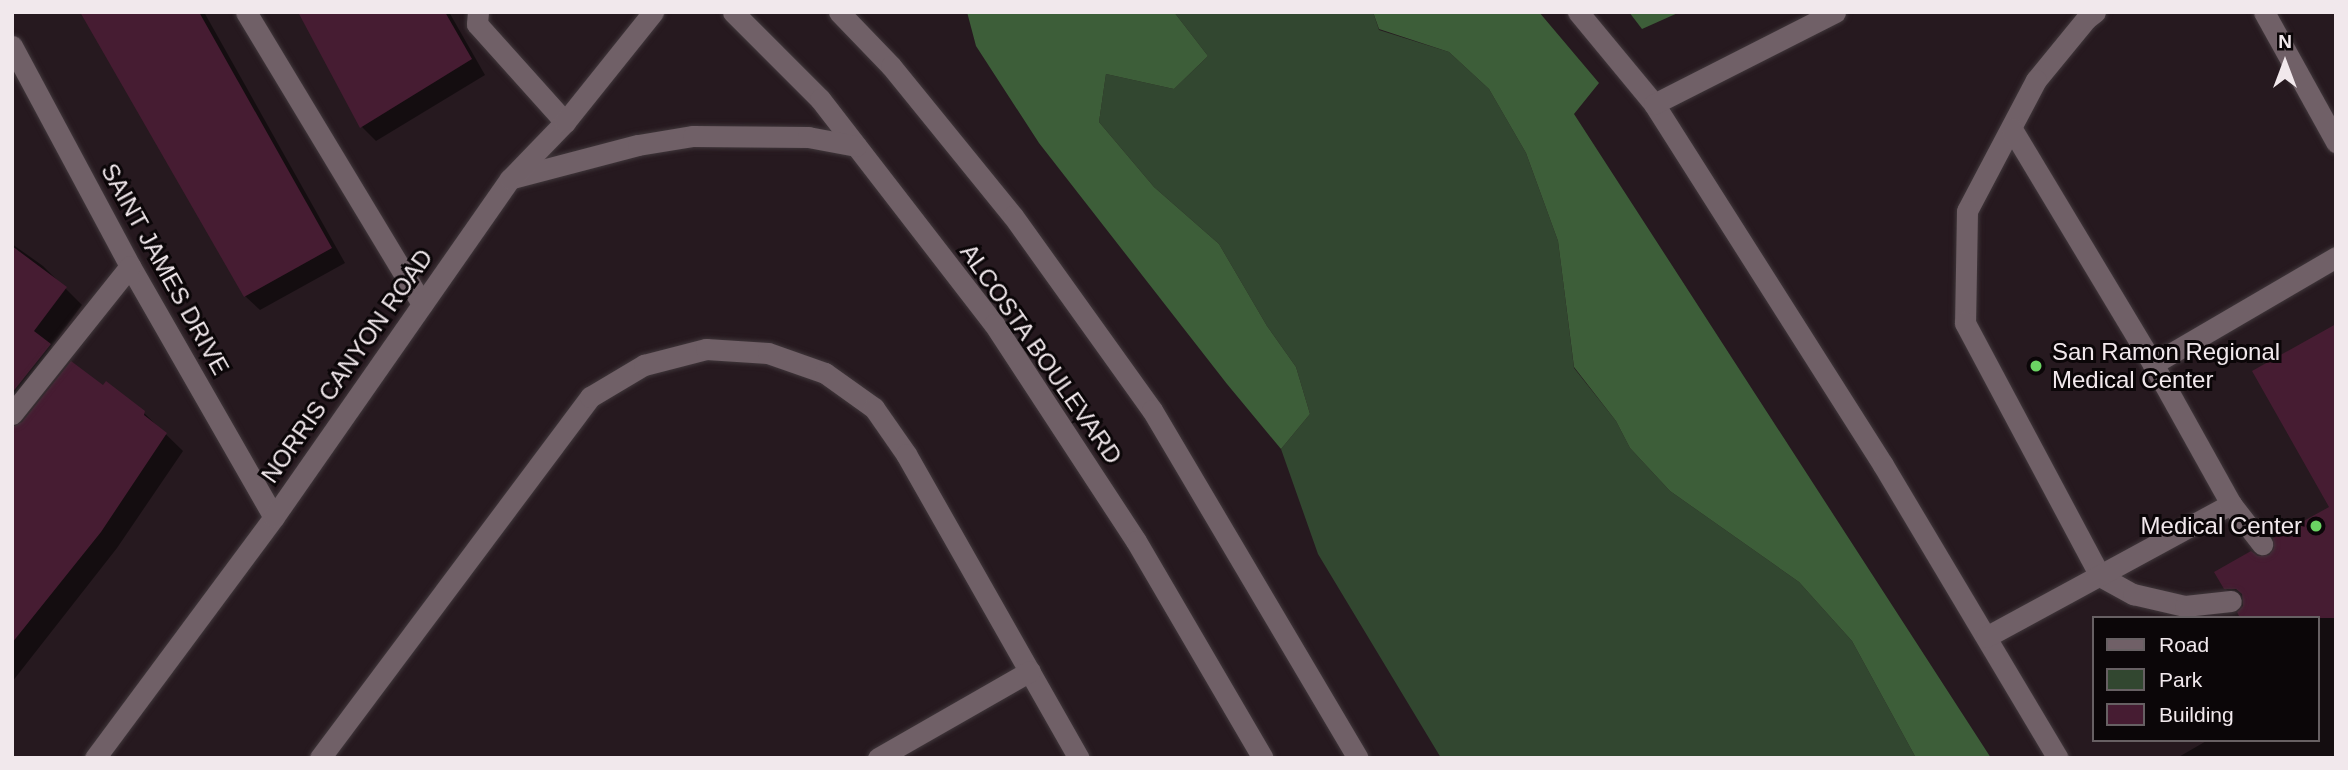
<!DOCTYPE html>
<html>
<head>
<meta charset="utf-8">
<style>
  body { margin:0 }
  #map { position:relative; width:2348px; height:770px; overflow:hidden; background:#26191f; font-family:Helvetica,sans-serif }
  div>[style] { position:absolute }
  .green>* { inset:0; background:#324730 }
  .forest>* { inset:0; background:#3d5e39 }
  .shadow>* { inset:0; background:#0007 }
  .building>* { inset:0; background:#461c32 }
  .roads { filter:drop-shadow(0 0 2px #40373b) drop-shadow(0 0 2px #40373b) }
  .lane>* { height:21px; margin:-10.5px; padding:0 10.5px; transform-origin:10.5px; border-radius:10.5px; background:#706067 }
  .secondary>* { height:21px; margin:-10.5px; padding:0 10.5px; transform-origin:10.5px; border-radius:10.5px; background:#706067 }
  .dots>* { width:19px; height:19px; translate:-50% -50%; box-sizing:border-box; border:4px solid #0b0608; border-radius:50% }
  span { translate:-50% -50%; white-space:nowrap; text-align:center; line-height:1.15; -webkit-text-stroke:6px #0b0608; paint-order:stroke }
  .street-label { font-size:24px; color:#f1e8ec }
  .poi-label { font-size:24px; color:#f1e8ec }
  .left { translate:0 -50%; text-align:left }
  .right { translate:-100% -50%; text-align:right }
  .frame { position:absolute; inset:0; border:14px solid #f1e8ec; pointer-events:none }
  .legend { position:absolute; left:2092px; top:616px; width:228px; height:126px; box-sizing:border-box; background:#0b0608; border:2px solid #676063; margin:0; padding:9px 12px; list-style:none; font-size:21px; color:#f1e8ec }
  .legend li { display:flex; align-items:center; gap:14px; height:35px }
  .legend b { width:35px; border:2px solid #676063 }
  .north { position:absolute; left:2250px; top:28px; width:70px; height:70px; -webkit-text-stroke:5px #0b0608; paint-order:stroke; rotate:0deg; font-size:19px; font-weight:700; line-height:28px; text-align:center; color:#f1e8ec }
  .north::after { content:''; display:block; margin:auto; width:24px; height:32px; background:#f1e8ec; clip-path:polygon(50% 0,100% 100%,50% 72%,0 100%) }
</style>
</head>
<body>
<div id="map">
  <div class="green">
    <i style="clip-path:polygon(1174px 12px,1373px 12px,1379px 30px,1449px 52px,1489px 89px,1526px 153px,1558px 241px,1574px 368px,1616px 421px,1630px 448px,1670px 491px,1799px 582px,1852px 641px,1916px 758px,1441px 758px,1318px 554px,1281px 449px,1310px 414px,1296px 367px,1267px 326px,1219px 244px,1154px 187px,1099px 122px,1106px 74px,1174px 89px,1208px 56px)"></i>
  </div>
  <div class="forest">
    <i style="clip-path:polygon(967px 12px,1174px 12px,1208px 56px,1174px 89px,1106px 74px,1099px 122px,1154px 187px,1219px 244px,1267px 326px,1296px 367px,1310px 414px,1281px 449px,1227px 384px,1039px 143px,976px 46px)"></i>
    <i style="clip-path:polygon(1373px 12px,1539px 12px,1599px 83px,1574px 114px,1991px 758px,1916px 758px,1852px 641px,1799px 582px,1670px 491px,1630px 448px,1616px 421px,1574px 367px,1558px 241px,1526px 153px,1489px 89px,1449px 52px,1379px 29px)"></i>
    <i style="clip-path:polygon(1629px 12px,1680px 12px,1642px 29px)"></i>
  </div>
  <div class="shadow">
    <i style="clip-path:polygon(82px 12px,204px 12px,345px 263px,260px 310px,245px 296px)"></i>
    <i style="clip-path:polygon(300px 12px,449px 12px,485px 75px,376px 141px,362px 127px)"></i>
    <i style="clip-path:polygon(12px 244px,43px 266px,82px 305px,51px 347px,66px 362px,14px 428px,103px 387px,144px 413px,183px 451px,117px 548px,12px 682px)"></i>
    <i style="clip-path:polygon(2336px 326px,2336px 758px,2177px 758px,2208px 740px,2318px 740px,2318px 618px,2244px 607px,2225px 588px,2257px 558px,2270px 556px,2332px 508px)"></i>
  </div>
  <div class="building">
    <i style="clip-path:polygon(80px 12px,199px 12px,332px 248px,244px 297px)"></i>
    <i style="clip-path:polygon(298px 12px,445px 12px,472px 59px,360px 128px)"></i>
    <i style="clip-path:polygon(12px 246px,67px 287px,34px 331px,51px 344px,12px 393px)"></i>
    <i style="clip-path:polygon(2336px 324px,2336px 618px,2240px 618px,2237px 612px,2243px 606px,2242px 594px,2236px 589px,2224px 589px,2214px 572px,2251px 551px,2258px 556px,2269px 555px,2274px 548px,2273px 538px,2329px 507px,2252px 371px)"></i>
    <i style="clip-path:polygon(71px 361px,103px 385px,106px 381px,145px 411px,144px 415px,167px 433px,101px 532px,12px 643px,12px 427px,22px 422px)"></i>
  </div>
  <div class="roads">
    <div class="lane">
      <i style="left:246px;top:12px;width:341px;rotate:58.9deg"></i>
      <i style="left:478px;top:12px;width:12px;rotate:95deg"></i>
      <i style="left:477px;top:24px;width:132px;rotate:48.1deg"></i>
      <i style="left:1578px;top:12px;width:119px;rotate:50.4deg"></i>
      <i style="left:1654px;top:104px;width:428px;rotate:57.6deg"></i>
      <i style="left:1883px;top:465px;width:341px;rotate:59.2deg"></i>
      <i style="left:2095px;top:12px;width:11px;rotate:142deg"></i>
      <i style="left:2086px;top:19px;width:79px;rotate:129.3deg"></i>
      <i style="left:2036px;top:80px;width:148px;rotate:117.8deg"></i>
      <i style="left:1967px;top:211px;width:112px;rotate:91deg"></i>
      <i style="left:1965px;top:323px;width:287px;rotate:61.9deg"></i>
      <i style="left:2100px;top:576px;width:38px;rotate:29deg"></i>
      <i style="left:2133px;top:594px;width:53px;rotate:13deg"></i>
      <i style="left:2185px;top:606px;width:46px;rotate:-6.2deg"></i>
      <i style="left:2264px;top:12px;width:149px;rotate:61deg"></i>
      <i style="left:12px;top:46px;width:250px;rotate:61.8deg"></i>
      <i style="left:130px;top:266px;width:289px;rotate:60.2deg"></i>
      <i style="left:1654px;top:104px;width:203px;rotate:-26.9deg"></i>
      <i style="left:2153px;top:364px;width:212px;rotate:-30.3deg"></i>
      <i style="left:12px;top:414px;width:189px;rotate:-51.4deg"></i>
      <i style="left:2231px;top:504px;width:51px;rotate:52.2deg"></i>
      <i style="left:1986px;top:637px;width:279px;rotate:-28.5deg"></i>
      <i style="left:2231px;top:504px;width:160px;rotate:-119.1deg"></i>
      <i style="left:2153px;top:364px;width:275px;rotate:-121deg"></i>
      <i style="left:320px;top:758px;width:451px;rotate:-53.2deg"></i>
      <i style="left:590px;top:397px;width:63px;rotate:-30.7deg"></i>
      <i style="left:644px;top:365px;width:64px;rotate:-14.5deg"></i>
      <i style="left:706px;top:349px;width:62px;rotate:3.7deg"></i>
      <i style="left:768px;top:353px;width:60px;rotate:19.3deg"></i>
      <i style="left:825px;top:373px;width:60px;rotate:35.5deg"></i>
      <i style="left:874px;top:408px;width:56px;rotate:55.2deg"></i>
      <i style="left:906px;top:454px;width:350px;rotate:60.4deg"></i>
      <i style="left:878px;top:758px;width:175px;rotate:-29.8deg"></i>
    </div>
    <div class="secondary">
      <i style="left:733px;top:12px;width:123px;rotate:45deg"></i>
      <i style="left:820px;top:99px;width:284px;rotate:52.3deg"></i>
      <i style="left:994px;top:324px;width:259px;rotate:56.8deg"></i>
      <i style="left:1136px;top:541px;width:251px;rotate:59.7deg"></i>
      <i style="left:839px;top:12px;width:75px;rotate:46.1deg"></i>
      <i style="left:891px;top:66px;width:193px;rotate:50.9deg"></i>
      <i style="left:1013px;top:216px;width:239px;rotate:54.4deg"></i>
      <i style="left:1152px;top:410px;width:404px;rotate:59.4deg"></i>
      <i style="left:512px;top:178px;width:130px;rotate:-14.7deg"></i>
      <i style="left:638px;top:145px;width:56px;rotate:-9.3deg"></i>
      <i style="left:693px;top:136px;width:115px;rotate:0.5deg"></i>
      <i style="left:808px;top:137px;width:49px;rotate:10.6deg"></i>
      <i style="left:95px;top:758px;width:300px;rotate:-53.4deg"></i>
      <i style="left:274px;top:517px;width:412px;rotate:-55.1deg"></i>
      <i style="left:510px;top:179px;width:79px;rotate:-46deg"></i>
      <i style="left:565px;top:122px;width:141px;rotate:-51.3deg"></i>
    </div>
  </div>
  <div class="dots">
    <i style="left:2036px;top:366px;background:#6bd363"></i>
    <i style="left:2316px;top:526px;background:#6bd363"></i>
  </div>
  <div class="street-label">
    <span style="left:165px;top:269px;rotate:61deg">SAINT JAMES DRIVE</span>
    <span style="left:1041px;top:354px;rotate:55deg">ALCOSTA BOULEVARD</span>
    <span style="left:347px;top:366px;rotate:-55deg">NORRIS CANYON ROAD</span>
  </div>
  <div class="poi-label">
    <span class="left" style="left:2052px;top:366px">San Ramon Regional<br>Medical Center</span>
    <span class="right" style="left:2302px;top:526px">Medical Center</span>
  </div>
  <div class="frame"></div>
  <ul class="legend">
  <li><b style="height:9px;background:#706067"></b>Road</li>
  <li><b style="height:19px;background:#324730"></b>Park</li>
  <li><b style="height:19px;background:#461c32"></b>Building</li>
  </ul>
  <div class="north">N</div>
</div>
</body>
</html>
